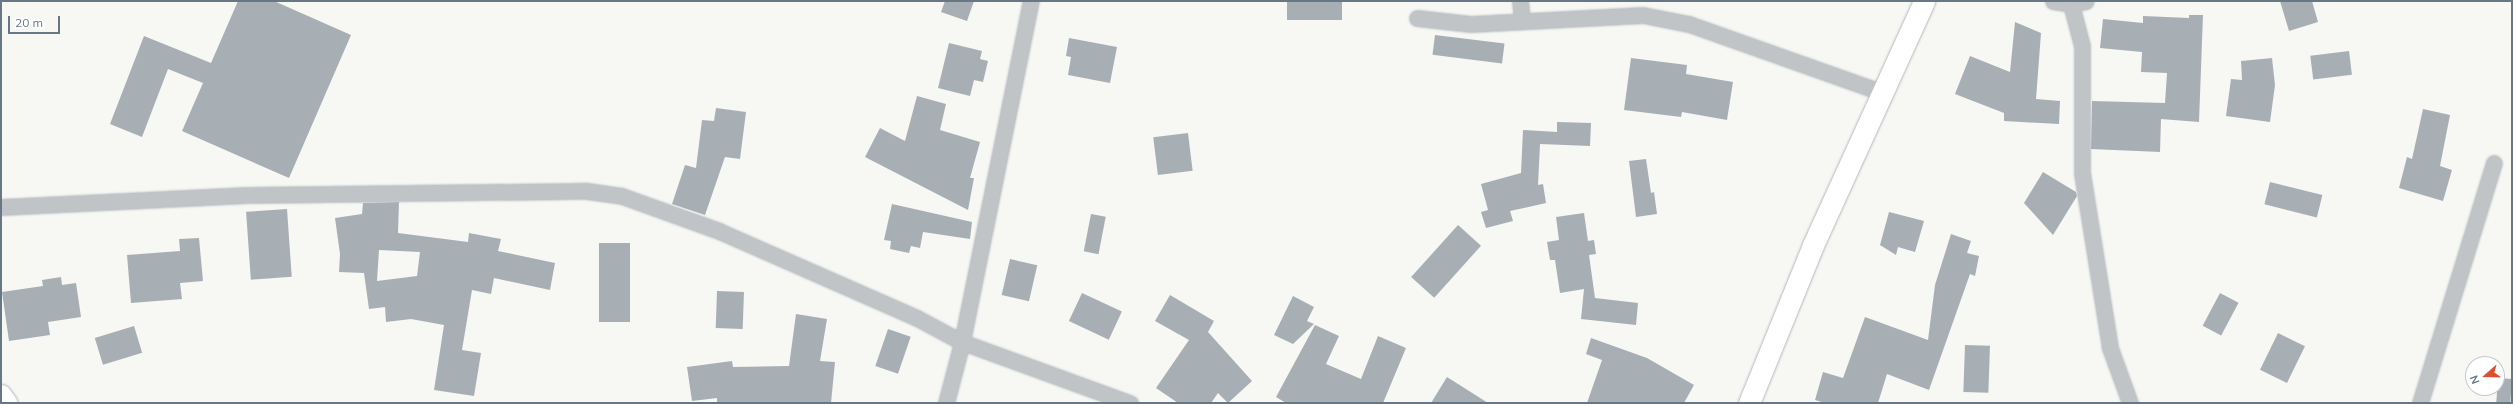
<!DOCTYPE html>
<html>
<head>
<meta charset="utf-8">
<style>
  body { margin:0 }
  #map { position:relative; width:2513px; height:404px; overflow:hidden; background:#f7f7f4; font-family:Mulish,sans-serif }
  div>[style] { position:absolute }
  .building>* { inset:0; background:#a7afb5; transform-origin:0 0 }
  .roads { filter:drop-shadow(0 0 1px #b2b8bc) drop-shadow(0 0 1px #b2b8bc) }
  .street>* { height:15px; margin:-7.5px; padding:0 7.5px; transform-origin:7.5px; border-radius:7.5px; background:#c0c4c7 }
  .secondary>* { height:21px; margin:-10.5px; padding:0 10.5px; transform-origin:10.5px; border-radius:10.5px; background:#fff }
  .primary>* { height:22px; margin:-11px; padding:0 11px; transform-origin:11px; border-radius:11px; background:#fff }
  span { translate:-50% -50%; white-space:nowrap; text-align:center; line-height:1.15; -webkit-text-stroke:4px #fff; paint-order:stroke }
  .frame { position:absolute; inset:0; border:2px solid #677884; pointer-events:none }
  .north { position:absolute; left:2465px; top:356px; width:40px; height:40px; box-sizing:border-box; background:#fff; border:1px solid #c2c9ce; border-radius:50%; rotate:250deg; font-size:11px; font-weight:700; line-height:16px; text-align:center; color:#677884 }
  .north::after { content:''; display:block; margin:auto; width:14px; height:18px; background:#dc4f2f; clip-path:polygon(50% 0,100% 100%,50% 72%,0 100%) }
  .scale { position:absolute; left:8px; top:16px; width:52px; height:18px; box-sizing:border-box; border:2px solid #677884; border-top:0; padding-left:5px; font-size:12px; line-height:14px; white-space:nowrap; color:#677884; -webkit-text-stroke:3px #fff; paint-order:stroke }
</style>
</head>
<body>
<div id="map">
  <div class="building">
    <i style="clip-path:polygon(238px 1px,274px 1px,351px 35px,289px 178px,182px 131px,203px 83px,168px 69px,142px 137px,110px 124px,144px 36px,211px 63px)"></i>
    <i style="clip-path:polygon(945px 1px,974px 1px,967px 21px,941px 12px)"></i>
    <i style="left:1287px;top:1px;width:55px;height:19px"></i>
    <i style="clip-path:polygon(2280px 1px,2312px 1px,2318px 22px,2289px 31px)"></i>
    <i style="clip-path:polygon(2189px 15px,2203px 15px,2199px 122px,2161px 119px,2160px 152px,2091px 149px,2092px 101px,2165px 103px,2167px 73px,2141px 72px,2142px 52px,2100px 48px,2103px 19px,2143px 23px,2143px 16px,2189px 18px)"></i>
    <i style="clip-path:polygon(2015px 22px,2041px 33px,2036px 99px,2060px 101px,2059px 124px,2004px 121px,2004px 113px,1955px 94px,1970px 56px,2010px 72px)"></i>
    <i style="left:1435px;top:35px;width:70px;height:20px;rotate:7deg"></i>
    <i style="clip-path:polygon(1069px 38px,1117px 47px,1110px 83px,1068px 75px,1071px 57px,1066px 56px)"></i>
    <i style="clip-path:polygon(949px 43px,982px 51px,980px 59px,988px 61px,983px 82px,974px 80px,970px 96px,938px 88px)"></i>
    <i style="left:2349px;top:51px;width:24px;height:39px;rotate:83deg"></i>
    <i style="clip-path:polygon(1631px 58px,1687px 65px,1686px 74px,1733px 82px,1727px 120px,1682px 112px,1681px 117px,1624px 110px)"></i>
    <i style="clip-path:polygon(2272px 58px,2275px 85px,2270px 122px,2226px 116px,2231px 79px,2242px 80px,2241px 61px)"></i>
    <i style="clip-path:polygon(917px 96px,946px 104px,940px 130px,980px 142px,970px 178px,974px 178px,968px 210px,865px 157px,880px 128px,905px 141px)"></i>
    <i style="clip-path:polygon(716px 108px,746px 112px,740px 159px,725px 157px,705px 215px,672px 204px,685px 165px,696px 168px,702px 120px,714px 121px)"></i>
    <i style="clip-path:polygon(2423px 109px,2450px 115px,2440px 166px,2452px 170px,2443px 201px,2399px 188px,2407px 157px,2412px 159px)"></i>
    <i style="clip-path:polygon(1557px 122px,1591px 123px,1590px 146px,1540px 144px,1538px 185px,1543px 184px,1546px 203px,1510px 211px,1513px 221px,1486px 228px,1481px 212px,1488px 210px,1481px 184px,1521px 173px,1523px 130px,1557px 132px)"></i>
    <i style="left:1188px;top:133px;width:38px;height:35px;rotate:83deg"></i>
    <i style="clip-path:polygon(1646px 159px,1651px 193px,1654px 192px,1657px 214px,1636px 217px,1629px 161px)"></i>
    <i style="clip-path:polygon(2043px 172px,2076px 192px,2077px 196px,2053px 235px,2024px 203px)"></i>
    <i style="left:2270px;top:182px;width:54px;height:23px;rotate:14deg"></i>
    <i style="clip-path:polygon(evenodd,399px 202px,398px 233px,468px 242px,469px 233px,501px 239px,498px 251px,555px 263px,550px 290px,494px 278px,491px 294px,472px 290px,462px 350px,481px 353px,474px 396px,434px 390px,444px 325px,411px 319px,386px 322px,385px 307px,369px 309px,364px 273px,339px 272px,340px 254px,335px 218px,362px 214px,363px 203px,399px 202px,379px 250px,420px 252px,417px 276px,377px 281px,379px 250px)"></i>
    <i style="clip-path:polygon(892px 204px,972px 222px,970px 239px,923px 232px,920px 248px,911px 246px,909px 253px,890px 249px,891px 241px,884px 240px)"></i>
    <i style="left:287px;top:209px;width:68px;height:41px;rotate:86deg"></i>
    <i style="clip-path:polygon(1889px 212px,1924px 221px,1915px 252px,1898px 247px,1896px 255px,1880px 245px)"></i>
    <i style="clip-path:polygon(1584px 213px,1588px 241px,1594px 240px,1596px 254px,1589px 255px,1595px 298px,1638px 303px,1636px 325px,1581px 319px,1584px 289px,1560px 293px,1555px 260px,1550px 260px,1547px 242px,1559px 240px,1556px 217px)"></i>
    <i style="left:1091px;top:214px;width:15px;height:38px;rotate:11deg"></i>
    <i style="left:1458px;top:225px;width:31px;height:70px;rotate:42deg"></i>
    <i style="clip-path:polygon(1951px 234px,1971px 241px,1967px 253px,1979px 256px,1975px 276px,1970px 274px,1929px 390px,1887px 374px,1878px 403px,1825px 403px,1815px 400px,1823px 372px,1843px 378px,1865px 317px,1928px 340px,1935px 285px)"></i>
    <i style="clip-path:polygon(199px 238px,203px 281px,180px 283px,182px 299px,131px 303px,127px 255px,180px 251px,179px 239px)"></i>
    <i style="left:599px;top:243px;width:31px;height:79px"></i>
    <i style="left:1010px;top:259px;width:28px;height:37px;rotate:13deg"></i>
    <i style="clip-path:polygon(61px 277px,62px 285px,76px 283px,81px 317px,48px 322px,50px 335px,9px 341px,2px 292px,43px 286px,42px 280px)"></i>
    <i style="left:717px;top:291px;width:27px;height:37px;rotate:2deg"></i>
    <i style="left:1082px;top:293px;width:44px;height:31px;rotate:25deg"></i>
    <i style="left:2220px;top:293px;width:21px;height:37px;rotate:28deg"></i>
    <i style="clip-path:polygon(1170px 295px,1214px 321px,1208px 332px,1252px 381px,1228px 403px,1218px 393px,1211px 403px,1178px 403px,1156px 388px,1189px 340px,1155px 321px)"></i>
    <i style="clip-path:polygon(1293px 296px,1314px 307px,1307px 321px,1314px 324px,1293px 344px,1274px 335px)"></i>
    <i style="clip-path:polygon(796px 314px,827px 319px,820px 361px,835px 362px,831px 403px,717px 403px,717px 398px,692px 401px,687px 367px,732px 361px,733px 367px,789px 366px)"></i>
    <i style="clip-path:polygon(1315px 325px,1339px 336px,1326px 364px,1361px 379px,1378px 336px,1406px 348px,1383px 403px,1286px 403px,1276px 397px)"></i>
    <i style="left:134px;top:326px;width:28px;height:41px;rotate:73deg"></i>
    <i style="left:888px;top:329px;width:24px;height:39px;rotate:19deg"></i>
    <i style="left:2278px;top:333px;width:30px;height:41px;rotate:26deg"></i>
    <i style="clip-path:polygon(1591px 338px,1647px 358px,1694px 385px,1684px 403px,1587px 403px,1602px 360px,1586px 354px)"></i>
    <i style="left:1965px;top:345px;width:25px;height:47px;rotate:2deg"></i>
    <i style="clip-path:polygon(1447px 377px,1488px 403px,1431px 403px)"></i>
    <i style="left:2498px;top:378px;width:14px;height:25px;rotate:4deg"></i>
  </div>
  <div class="roads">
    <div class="street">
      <i style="left:1520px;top:1px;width:20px;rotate:84deg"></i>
      <i style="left:2053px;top:1px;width:18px;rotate:9deg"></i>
      <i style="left:2071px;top:4px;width:43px;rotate:75.3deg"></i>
      <i style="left:2082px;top:46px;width:127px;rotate:90deg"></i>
      <i style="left:2082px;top:173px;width:177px;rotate:80.9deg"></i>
      <i style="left:2110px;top:348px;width:59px;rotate:70deg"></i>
      <i style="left:2071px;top:4px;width:15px;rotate:-11deg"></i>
      <i style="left:1417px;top:18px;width:54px;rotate:6.3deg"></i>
      <i style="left:1471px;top:24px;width:172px;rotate:-3deg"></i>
      <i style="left:1643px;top:15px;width:47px;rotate:11.1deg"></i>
      <i style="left:1689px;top:24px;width:204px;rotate:19.5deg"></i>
      <i style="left:1px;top:207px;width:246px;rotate:-2.8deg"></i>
      <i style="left:247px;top:195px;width:340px;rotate:-0.7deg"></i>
      <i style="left:587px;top:191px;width:35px;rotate:8deg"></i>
      <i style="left:622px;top:196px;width:103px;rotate:19.8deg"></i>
      <i style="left:719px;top:231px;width:216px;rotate:23.7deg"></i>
      <i style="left:917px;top:318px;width:51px;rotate:28.1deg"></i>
      <i style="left:962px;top:342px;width:179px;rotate:20deg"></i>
      <i style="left:946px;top:403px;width:63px;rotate:-75.3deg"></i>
      <i style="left:962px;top:342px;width:348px;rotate:-78.6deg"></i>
      <i style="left:2420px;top:403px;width:251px;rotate:-72.9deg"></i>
    </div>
    <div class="secondary">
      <i style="left:1749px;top:403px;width:170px;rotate:-67.9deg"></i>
      <i style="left:1813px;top:245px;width:268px;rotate:-65.5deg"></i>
    </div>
    <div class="primary">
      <i style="left:1px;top:396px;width:9px;rotate:54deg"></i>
    </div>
  </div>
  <div class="frame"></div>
  <div class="north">N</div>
  <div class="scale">20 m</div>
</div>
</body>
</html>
